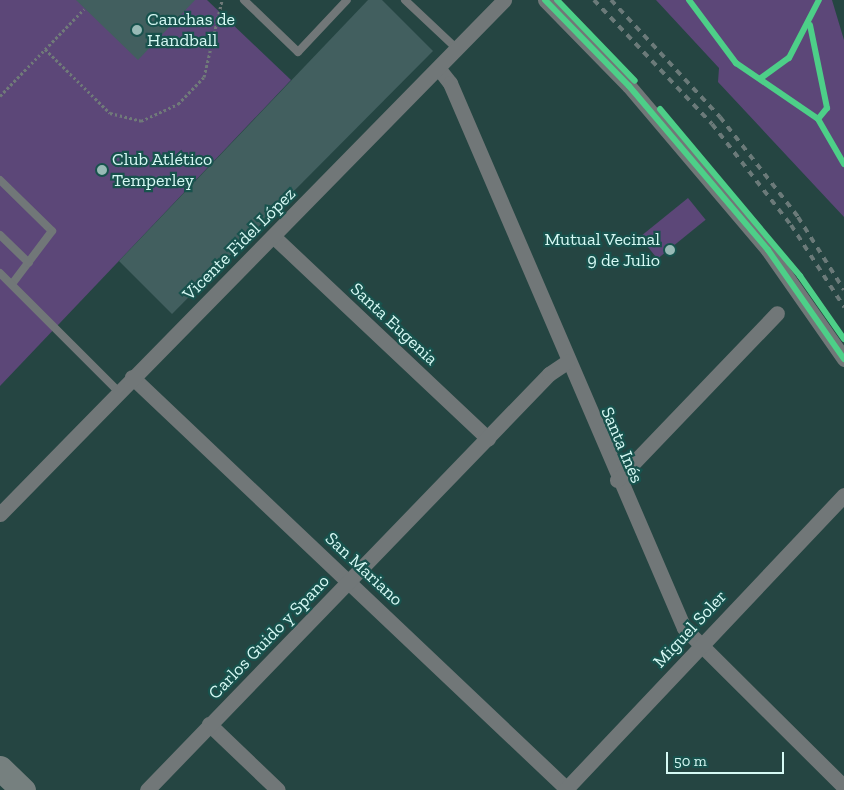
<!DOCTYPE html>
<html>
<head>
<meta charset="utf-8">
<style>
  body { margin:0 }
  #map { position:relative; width:844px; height:790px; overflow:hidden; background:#254542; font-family:"Zilla Slab",serif }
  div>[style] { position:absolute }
  .green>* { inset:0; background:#5c4778; transform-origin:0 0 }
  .building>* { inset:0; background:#425f5f }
  .path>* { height:3px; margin-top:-1.5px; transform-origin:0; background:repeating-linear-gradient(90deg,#707a79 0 2.5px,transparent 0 5px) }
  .lane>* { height:8px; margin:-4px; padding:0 4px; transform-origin:4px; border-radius:4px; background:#717778 }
  .street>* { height:15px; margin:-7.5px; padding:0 7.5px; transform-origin:7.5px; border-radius:7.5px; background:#717778 }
  .primary>* { height:25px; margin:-12.5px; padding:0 12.5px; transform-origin:12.5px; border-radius:12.5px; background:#76807f }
  .rail>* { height:4px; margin-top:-2px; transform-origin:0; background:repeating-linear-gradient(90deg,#6b7a79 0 6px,transparent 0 12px) }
  .cycleway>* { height:6px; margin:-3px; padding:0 3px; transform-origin:3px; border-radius:3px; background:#4dcf88 }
  .dots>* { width:14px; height:14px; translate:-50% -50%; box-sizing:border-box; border:2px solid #18524d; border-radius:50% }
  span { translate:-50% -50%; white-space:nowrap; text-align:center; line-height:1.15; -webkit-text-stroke:4.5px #18524d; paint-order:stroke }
  .poi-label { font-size:18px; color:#d6f9f4 }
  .left { translate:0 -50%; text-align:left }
  .right { translate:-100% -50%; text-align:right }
  .street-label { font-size:18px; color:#d6f9f4 }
  .scale { position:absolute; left:666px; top:752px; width:118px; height:22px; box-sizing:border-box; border:2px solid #d6f9f4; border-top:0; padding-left:6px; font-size:15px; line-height:18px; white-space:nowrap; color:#d6f9f4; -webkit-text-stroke:4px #18524d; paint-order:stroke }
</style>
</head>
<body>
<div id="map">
  <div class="green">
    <i style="clip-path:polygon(0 0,207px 0,291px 80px,0 386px)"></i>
    <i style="clip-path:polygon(656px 0,832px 0,844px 40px,844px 217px,718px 82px,719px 68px)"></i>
    <i style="left:688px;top:198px;width:28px;height:62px;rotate:51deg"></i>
  </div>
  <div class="building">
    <i style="clip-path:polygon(76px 0,195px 0,138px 60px)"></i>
    <i style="clip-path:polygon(368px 0,382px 0,433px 51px,172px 314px,119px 261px)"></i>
  </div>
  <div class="path">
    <i style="left:45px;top:49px;width:91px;rotate:44.6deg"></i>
    <i style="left:110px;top:113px;width:32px;rotate:14deg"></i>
    <i style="left:141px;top:121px;width:41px;rotate:-24.7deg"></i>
    <i style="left:178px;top:104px;width:37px;rotate:-46deg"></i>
    <i style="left:204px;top:77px;width:79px;rotate:-76.8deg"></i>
    <i style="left:0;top:96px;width:121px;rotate:-46deg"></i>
  </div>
  <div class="lane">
    <i style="left:244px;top:0;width:75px;rotate:43.9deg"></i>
    <i style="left:298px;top:52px;width:71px;rotate:-46.7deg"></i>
    <i style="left:405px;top:0;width:71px;rotate:43.3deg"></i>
    <i style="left:0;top:180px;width:73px;rotate:44.4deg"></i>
    <i style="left:52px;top:231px;width:66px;rotate:127deg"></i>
    <i style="left:0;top:235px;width:40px;rotate:44deg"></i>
    <i style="left:0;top:273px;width:167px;rotate:45deg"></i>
  </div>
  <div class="street">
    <i style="left:545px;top:0;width:120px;rotate:45.7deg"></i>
    <i style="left:629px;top:86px;width:215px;rotate:49.7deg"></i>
    <i style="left:768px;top:250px;width:133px;rotate:55.1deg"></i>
    <i style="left:439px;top:69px;width:18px;rotate:52deg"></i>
    <i style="left:450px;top:83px;width:593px;rotate:66.76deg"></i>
    <i style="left:684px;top:628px;width:226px;rotate:44.8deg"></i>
    <i style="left:274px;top:237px;width:294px;rotate:43.3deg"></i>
    <i style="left:132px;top:377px;width:601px;rotate:43.45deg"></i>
    <i style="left:617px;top:480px;width:231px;rotate:-46.2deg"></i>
    <i style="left:0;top:514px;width:720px;rotate:-45.56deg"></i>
    <i style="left:209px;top:724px;width:95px;rotate:43.7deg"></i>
    <i style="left:147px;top:790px;width:578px;rotate:-45.98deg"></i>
    <i style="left:549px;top:374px;width:22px;rotate:-34deg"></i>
    <i style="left:565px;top:790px;width:406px;rotate:-46.6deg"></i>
  </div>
  <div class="primary">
    <i style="left:0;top:768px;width:32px;rotate:44deg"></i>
  </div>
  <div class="rail">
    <i style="left:594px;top:0;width:171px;rotate:46.4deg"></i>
    <i style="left:712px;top:124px;width:128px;rotate:52deg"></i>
    <i style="left:791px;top:225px;width:98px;rotate:57.1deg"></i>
    <i style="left:611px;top:0;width:160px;rotate:47deg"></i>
    <i style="left:720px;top:117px;width:127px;rotate:52deg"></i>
    <i style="left:798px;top:217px;width:86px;rotate:57.8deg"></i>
  </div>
  <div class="cycleway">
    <i style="left:545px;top:0;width:120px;rotate:45.7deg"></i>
    <i style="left:629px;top:86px;width:215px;rotate:49.7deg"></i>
    <i style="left:768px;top:250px;width:133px;rotate:55.1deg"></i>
    <i style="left:557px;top:0;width:112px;rotate:46.1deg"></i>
    <i style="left:689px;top:0;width:79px;rotate:53.3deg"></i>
    <i style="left:736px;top:63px;width:99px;rotate:34.3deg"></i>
    <i style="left:810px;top:25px;width:85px;rotate:78.4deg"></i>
    <i style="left:827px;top:108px;width:14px;rotate:129deg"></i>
    <i style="left:818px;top:119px;width:52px;rotate:60deg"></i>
    <i style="left:761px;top:78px;width:34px;rotate:-36deg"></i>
    <i style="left:789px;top:58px;width:65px;rotate:-62.7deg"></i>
    <i style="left:660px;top:109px;width:218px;rotate:50deg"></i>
    <i style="left:800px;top:276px;width:77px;rotate:55.1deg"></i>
  </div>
  <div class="dots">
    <i style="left:137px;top:30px;background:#98bab6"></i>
    <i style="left:102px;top:170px;background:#98bab6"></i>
    <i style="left:670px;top:250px;background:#98bab6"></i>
  </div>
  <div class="poi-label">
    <span class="left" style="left:147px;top:30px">Canchas de<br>Handball</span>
    <span class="left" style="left:112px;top:170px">Club Atlético<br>Temperley</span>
    <span class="right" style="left:660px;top:250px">Mutual Vecinal<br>9 de Julio</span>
  </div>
  <div class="street-label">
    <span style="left:239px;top:244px;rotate:-45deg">Vicente Fidel López</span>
    <span style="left:394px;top:324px;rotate:43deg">Santa Eugenia</span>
    <span style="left:622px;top:445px;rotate:67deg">Santa Inés</span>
    <span style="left:364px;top:569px;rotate:43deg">San Mariano</span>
    <span style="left:690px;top:629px;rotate:-47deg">Miguel Soler</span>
    <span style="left:269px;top:637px;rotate:-46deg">Carlos Guido y Spano</span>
  </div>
  <div class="scale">50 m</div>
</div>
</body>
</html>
